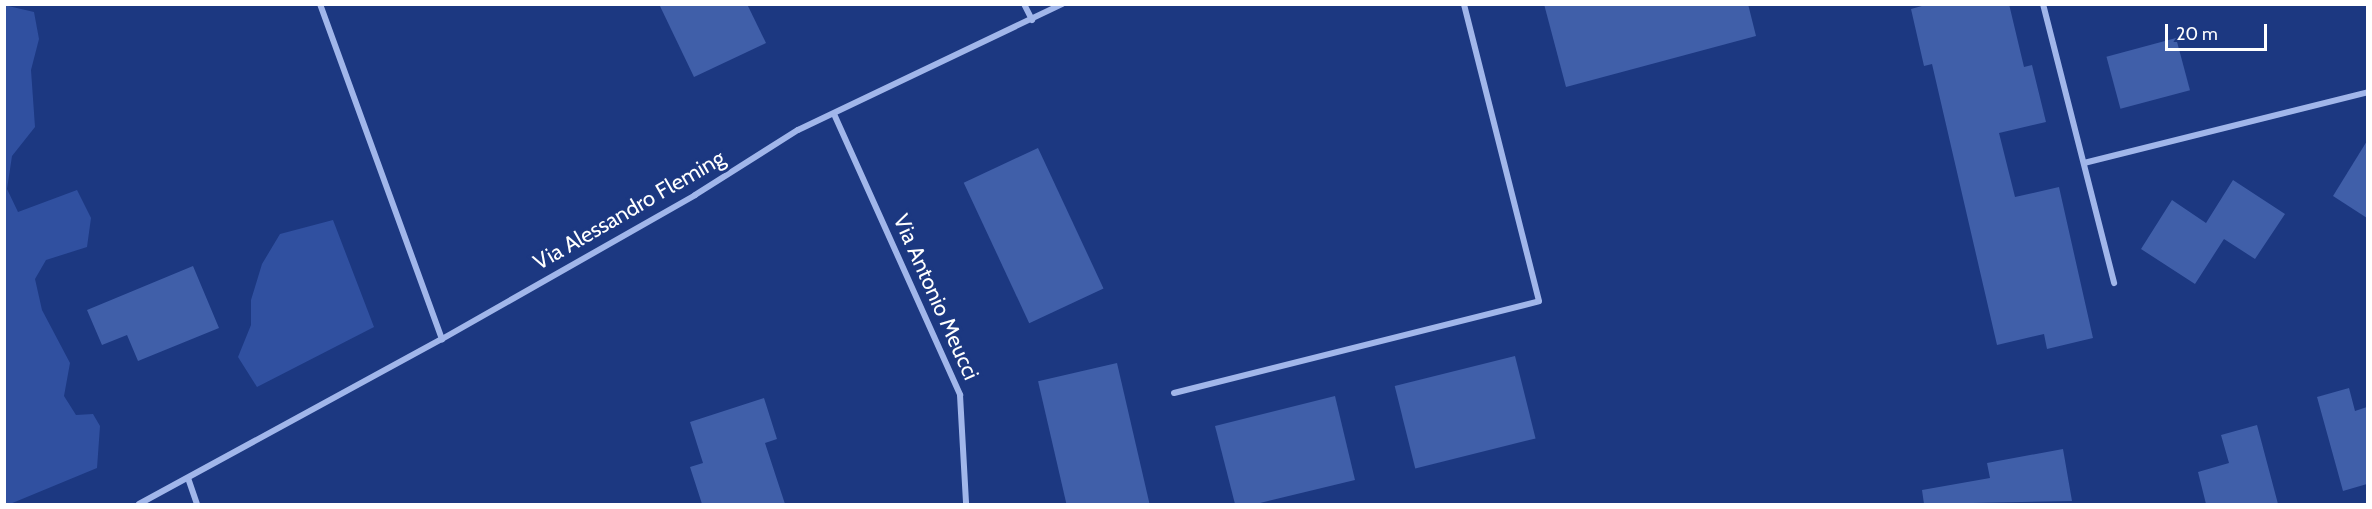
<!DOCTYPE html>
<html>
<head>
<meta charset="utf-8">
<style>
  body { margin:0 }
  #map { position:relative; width:2372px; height:509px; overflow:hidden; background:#1c3881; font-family:Cabin,sans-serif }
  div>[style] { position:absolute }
  .green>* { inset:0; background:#3050a0 }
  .building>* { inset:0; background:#405fa9; transform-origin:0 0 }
  .minor>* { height:6px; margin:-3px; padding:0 3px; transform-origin:3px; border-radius:3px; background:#a1b6ea }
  span { translate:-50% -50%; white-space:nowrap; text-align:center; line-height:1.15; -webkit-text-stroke:6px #1c3881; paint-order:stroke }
  .street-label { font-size:22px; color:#fff }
  .frame { position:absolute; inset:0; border:6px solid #fff; pointer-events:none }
  .scale { position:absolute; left:2165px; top:24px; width:102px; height:27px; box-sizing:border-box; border:3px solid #fff; border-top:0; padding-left:8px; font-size:18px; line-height:21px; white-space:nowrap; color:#fff; -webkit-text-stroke:4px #1c3881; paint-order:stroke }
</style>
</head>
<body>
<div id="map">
  <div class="green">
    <i style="clip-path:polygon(4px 5px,34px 12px,39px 39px,31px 70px,35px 127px,12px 156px,7px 189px,18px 212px,77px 190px,91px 218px,87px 247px,46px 260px,35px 279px,42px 310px,70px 363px,64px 396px,76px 415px,93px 414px,100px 426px,97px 468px,10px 504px,4px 504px)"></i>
    <i style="clip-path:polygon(333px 220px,374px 327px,257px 387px,238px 357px,251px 325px,251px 300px,262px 264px,280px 234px)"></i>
  </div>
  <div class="building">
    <i style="clip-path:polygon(659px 4px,747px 4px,766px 43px,694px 77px)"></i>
    <i style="clip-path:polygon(1544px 4px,1748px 4px,1756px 36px,1566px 87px)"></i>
    <i style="clip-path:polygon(1929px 4px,2009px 4px,2024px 67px,2032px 65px,2046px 122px,1999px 133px,2015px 197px,2059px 187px,2093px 338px,2047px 349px,2044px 334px,1997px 345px,1932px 64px,1924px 66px,1911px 9px)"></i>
    <i style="left:2176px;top:38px;width:54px;height:72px;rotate:75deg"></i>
    <i style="clip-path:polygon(2367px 141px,2367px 218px,2333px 196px)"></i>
    <i style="left:1038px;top:148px;width:155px;height:82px;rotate:65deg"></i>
    <i style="clip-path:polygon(2233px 180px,2285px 214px,2255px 259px,2224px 239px,2195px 284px,2141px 249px,2172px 200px,2206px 223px)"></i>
    <i style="clip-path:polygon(193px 266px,219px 328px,138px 361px,127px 335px,102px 345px,87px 310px)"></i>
    <i style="left:1515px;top:356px;width:85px;height:124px;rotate:76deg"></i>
    <i style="left:1117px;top:363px;width:145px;height:81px;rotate:77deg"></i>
    <i style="clip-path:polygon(2349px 388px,2355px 411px,2367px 407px,2367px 484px,2343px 491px,2317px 397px)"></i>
    <i style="clip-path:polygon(1335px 396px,1355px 480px,1256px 504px,1235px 504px,1215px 426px)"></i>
    <i style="clip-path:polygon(764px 398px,777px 439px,765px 443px,785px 504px,702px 504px,690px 467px,703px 463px,690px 422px)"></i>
    <i style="clip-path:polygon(2257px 425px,2278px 504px,2206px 504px,2198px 472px,2229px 463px,2221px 435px)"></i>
    <i style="clip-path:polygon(2063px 449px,2072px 501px,1924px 504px,1922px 490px,1990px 478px,1987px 463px)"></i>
  </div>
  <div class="minor">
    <i style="left:320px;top:4px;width:357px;rotate:70deg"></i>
    <i style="left:1024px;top:4px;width:18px;rotate:63deg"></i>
    <i style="left:2043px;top:4px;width:288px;rotate:75.7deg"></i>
    <i style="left:834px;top:114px;width:308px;rotate:65.8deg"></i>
    <i style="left:960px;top:395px;width:109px;rotate:86.8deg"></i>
    <i style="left:2084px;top:163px;width:293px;rotate:-14deg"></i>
    <i style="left:1174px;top:393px;width:376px;rotate:-14.1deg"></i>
    <i style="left:1539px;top:301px;width:306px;rotate:-104.2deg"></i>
    <i style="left:188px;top:478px;width:28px;rotate:71deg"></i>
    <i style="left:139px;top:504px;width:345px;rotate:-28.6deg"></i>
    <i style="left:442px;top:339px;width:291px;rotate:-29.6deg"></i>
    <i style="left:695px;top:195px;width:122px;rotate:-32.3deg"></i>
    <i style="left:798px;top:130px;width:293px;rotate:-25.5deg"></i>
  </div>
  <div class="street-label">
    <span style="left:629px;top:210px;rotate:-30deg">Via Alessandro Fleming</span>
    <span style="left:936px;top:297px;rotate:66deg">Via Antonio Meucci</span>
  </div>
  <div class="frame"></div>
  <div class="scale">20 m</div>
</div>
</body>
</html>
